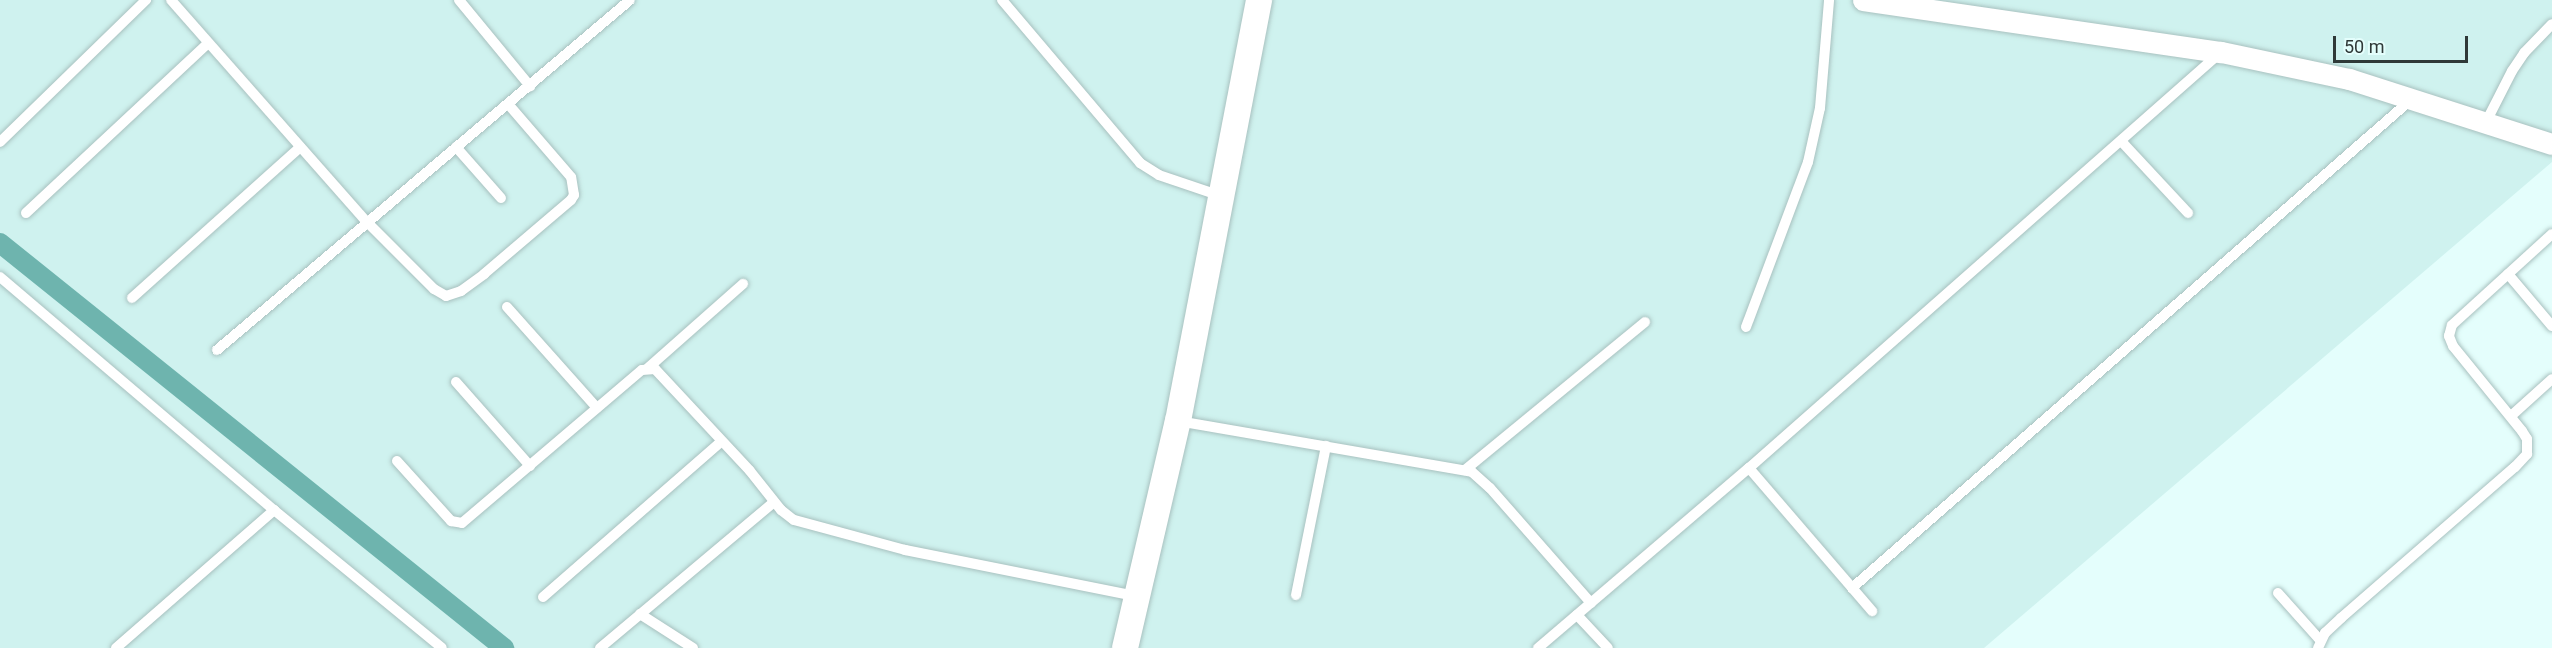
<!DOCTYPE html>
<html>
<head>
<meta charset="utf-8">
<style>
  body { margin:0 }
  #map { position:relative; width:2552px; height:648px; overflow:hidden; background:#e4fefc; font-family:Roboto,sans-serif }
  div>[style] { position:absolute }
  .built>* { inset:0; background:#cff2ef }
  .canal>* { height:20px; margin:-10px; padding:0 10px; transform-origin:10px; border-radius:10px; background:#6eb4ae }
  .roads { filter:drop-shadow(0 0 2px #a8c1bf) drop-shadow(0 0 2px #a8c1bf) }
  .service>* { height:10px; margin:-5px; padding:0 5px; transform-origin:5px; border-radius:5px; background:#fff }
  .minor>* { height:21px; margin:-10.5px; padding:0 10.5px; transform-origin:10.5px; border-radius:10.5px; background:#fff }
  .tertiary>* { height:26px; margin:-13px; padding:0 13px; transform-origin:13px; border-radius:13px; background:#fff }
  span { translate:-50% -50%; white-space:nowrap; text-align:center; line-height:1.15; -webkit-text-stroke:6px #e4fefc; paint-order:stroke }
  .scale { position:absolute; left:2333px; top:36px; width:135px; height:27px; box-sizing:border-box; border:3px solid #2f3938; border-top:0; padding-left:8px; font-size:18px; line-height:21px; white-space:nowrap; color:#2f3938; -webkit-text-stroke:4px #e4fefc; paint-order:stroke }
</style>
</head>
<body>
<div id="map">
  <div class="built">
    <i style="clip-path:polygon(0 0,2552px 0,2552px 162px,1984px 648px,0 648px)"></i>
  </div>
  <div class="canal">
    <i style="left:0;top:243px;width:647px;rotate:38.78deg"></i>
  </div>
  <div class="roads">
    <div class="service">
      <i style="left:171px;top:0;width:296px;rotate:48.6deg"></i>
      <i style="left:367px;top:222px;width:95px;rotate:45deg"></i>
      <i style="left:434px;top:289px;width:14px;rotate:30deg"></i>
      <i style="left:446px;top:296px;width:16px;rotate:-18deg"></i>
      <i style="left:461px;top:291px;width:29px;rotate:-36deg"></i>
      <i style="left:484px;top:274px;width:114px;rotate:-40.4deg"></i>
      <i style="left:571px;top:200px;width:6px;rotate:-59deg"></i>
      <i style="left:574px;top:195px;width:18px;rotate:-99deg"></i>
      <i style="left:571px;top:177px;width:96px;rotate:-130.8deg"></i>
      <i style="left:459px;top:0;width:112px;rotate:50.5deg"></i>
      <i style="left:1002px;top:0;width:214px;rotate:49.7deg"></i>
      <i style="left:1140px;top:163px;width:22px;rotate:32deg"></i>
      <i style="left:1159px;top:175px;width:65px;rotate:18.7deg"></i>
      <i style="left:2486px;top:122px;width:57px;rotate:-63deg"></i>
      <i style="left:2512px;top:71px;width:22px;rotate:-56deg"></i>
      <i style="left:2524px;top:53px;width:40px;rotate:-46deg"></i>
      <i style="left:0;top:142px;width:204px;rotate:-44.2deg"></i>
      <i style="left:2122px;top:142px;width:97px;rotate:47.1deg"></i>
      <i style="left:456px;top:147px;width:68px;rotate:48.6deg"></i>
      <i style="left:26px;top:213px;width:249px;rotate:-43deg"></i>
      <i style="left:2508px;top:274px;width:68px;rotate:49.8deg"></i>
      <i style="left:0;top:277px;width:360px;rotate:40.4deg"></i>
      <i style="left:274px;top:510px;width:217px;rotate:39.4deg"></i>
      <i style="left:132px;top:298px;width:226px;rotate:-41.9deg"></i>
      <i style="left:507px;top:307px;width:135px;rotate:48.3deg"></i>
      <i style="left:1746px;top:327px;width:176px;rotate:-69.4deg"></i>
      <i style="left:1808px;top:162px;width:55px;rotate:-77.5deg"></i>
      <i style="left:1820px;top:108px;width:108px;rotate:-85.2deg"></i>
      <i style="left:217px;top:350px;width:541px;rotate:-40.28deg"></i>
      <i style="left:648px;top:368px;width:127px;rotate:-41.5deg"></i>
      <i style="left:456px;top:382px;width:112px;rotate:48.6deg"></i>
      <i style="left:2511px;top:416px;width:55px;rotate:-42.1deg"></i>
      <i style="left:1178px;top:421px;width:298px;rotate:9.8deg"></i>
      <i style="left:1472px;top:472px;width:24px;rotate:42deg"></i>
      <i style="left:1490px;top:488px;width:153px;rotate:48.7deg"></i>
      <i style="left:397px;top:461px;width:81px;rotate:48deg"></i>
      <i style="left:451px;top:521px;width:11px;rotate:10deg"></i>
      <i style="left:462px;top:523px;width:236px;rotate:-40.4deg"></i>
      <i style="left:642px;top:370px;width:13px;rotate:-4deg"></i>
      <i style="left:655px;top:369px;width:139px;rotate:47deg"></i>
      <i style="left:750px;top:471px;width:50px;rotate:51.5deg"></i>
      <i style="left:781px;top:510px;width:16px;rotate:38deg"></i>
      <i style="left:794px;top:520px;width:115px;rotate:15.1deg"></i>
      <i style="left:905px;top:550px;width:236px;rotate:11.3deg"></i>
      <i style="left:1749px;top:468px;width:189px;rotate:49.3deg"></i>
      <i style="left:1465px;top:470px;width:233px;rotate:-39.4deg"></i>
      <i style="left:1852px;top:588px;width:745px;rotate:-41.14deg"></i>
      <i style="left:2278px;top:593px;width:63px;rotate:48.2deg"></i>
      <i style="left:1296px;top:595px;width:152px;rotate:-78.6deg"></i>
      <i style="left:543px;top:597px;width:237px;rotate:-41.1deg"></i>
      <i style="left:640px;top:614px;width:63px;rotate:32.7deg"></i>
      <i style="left:1577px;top:615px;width:45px;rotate:46.8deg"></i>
      <i style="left:116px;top:648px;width:210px;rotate:-41.1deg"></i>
      <i style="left:600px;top:648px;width:227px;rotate:-40deg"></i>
      <i style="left:1538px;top:648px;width:277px;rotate:-40.5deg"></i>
      <i style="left:1749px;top:468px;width:628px;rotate:-41.38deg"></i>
      <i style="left:2318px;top:648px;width:17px;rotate:-65deg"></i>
      <i style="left:2325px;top:633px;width:22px;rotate:-43deg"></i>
      <i style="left:2341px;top:618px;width:230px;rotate:-41deg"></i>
      <i style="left:2515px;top:467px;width:18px;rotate:-47deg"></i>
      <i style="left:2527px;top:454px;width:15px;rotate:-90deg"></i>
      <i style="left:2527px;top:439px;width:9px;rotate:-122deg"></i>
      <i style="left:2522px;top:431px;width:109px;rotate:-129.1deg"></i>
      <i style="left:2453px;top:346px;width:11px;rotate:-112deg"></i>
      <i style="left:2449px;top:336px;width:11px;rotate:-75deg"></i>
      <i style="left:2452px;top:325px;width:135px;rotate:-42.3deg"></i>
    </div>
    <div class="minor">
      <i style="left:1863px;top:0;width:362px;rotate:8.3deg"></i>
      <i style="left:2221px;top:52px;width:131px;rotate:11.9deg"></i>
      <i style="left:2349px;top:79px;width:213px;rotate:17.8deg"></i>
    </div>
    <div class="tertiary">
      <i style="left:1125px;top:648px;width:233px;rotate:-76.9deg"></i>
      <i style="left:1178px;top:421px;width:429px;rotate:-79.1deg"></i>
    </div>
  </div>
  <div class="scale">50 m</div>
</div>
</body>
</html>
